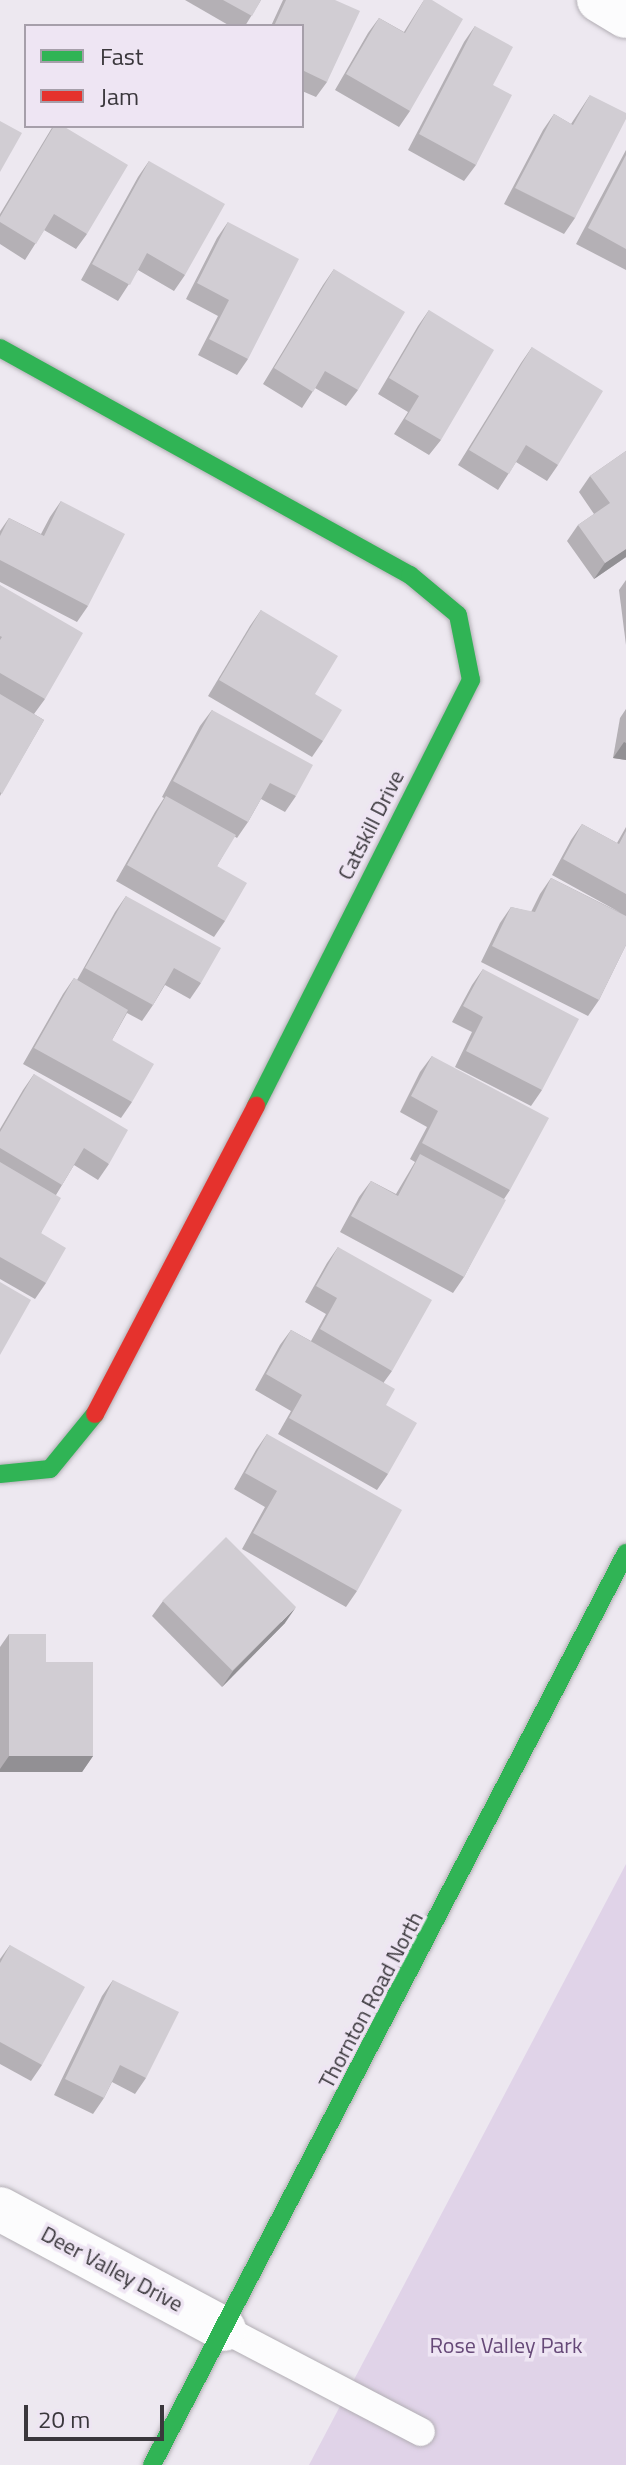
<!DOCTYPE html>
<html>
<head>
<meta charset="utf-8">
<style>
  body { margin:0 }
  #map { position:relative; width:626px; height:2465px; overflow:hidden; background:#ede8f0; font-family:"Titillium Web",sans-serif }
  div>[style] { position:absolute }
  .green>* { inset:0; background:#e0d3e8 }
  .roads { filter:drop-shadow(0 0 2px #b2aeb4) drop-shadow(0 0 2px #b2aeb4) }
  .lane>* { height:28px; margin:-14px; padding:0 14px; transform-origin:14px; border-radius:14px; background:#fcfcfd }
  .street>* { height:44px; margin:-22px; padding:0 22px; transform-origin:22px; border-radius:22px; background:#fcfcfd }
  .fast>* { height:18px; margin:-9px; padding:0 9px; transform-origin:9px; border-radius:9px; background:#30b455 }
  .jam>* { height:18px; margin:-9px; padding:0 9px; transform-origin:9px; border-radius:9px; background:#e5322d }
  .wall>* { inset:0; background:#b4b0b5 }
  .shaded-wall>* { inset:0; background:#929094 }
  .building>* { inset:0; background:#d1cdd3; transform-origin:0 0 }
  span { translate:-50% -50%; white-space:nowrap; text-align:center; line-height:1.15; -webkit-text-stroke:7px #eee5f3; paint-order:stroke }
  .street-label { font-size:22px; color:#3a373c }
  .park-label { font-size:22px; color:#664978 }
  .legend { position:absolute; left:24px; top:24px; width:280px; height:104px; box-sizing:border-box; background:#eee5f3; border:2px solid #a69faa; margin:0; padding:10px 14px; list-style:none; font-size:24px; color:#3a373c }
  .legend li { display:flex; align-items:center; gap:16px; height:40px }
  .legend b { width:40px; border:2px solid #a69faa }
  .scale { position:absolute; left:24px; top:2405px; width:140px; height:36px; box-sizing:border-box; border:4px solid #3a373c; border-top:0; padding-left:10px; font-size:24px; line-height:28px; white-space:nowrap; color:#3a373c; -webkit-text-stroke:6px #eee5f3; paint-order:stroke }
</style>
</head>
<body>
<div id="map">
  <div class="green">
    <i style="clip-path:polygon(626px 1864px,626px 2465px,309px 2465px)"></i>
  </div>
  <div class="roads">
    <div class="lane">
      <i style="left:224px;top:2329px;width:222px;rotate:27.6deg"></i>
    </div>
    <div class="street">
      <i style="left:599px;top:0;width:31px;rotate:31deg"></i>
      <i style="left:0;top:2209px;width:254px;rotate:28.2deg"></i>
    </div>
    <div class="fast">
      <i style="left:0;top:348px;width:469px;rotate:29deg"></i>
      <i style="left:410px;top:575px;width:62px;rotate:39.8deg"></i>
      <i style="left:458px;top:615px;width:66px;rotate:78.7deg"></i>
      <i style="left:471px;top:680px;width:477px;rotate:116.8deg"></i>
      <i style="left:0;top:1474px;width:50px;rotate:-5.7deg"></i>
      <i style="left:50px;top:1469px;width:71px;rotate:-50.7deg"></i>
      <i style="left:152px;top:2465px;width:1028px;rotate:-62.54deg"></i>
    </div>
    <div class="jam">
      <i style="left:95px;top:1414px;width:348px;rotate:-62.4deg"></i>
    </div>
  </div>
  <div class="wall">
    <i style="clip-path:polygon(185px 0,261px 0,245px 26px,230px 26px)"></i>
    <i style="clip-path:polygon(283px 0,335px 0,327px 82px,316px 97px,302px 91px,302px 26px,271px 26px)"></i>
    <i style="clip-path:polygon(424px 0,410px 111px,399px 127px,335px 90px,368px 33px,379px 18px,404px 32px)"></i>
    <i style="clip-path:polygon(475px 26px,493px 85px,476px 165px,464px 181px,408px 150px,464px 42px)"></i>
    <i style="clip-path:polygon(590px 95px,575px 218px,564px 234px,504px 204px,543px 130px,554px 114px,571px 124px)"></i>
    <i style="clip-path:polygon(53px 126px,87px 234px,76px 249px,44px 230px,25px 260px,0 244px,0 214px)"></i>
    <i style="clip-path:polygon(626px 150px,626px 270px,576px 244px)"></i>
    <i style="clip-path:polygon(149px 161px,185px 275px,174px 291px,138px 270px,118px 301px,81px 280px,138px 177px)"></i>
    <i style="clip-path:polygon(228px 222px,248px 359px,237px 375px,198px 355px,218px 316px,186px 299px,217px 238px)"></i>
    <i style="clip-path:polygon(334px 269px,358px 390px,346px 406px,315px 388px,302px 408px,263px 384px,323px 285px)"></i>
    <i style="clip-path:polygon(429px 310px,441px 440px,429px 455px,394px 434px,408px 412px,378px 394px,418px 326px)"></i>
    <i style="clip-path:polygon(532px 347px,558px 465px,547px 481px,516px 462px,498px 490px,458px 465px,521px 363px)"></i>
    <i style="clip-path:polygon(626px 451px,626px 557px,594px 579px,567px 541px,578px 525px,594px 514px,579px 492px,590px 476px)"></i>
    <i style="clip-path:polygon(61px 501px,88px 606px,77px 622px,0 582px,0 531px,9px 518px,41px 534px,50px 517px)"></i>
    <i style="clip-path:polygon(626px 580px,626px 645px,619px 590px)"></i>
    <i style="clip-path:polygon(0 585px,45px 699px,34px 714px,44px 720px,0 796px)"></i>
    <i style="clip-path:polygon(261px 610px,315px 694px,323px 741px,312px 757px,208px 696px,250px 626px)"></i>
    <i style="clip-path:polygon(626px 709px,626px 760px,613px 758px,620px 718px)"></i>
    <i style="clip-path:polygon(212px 710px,296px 796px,285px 812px,261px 799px,248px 822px,237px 838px,234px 836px,217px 866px,225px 921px,214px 937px,116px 881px,155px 812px,164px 798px,162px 797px,200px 726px)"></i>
    <i style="clip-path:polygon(582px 824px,617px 843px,626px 827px,626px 945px,599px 1000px,588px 1016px,481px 962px,500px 923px,511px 907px,531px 912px,540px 894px,551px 878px,621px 913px,552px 875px,571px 840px)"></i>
    <i style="clip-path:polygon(126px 896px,201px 983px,190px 999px,165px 985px,153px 1005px,142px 1021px,127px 1013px,112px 1040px,132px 1102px,121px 1118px,23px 1064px,63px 994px,74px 978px,77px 980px,115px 912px)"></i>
    <i style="clip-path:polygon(483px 969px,542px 1090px,531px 1106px,455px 1067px,472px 1032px,452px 1022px,472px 985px)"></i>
    <i style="clip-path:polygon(432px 1056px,510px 1190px,504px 1199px,464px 1277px,453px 1293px,340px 1232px,359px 1197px,371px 1181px,396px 1194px,415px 1162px,410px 1159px,427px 1127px,400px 1112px,420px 1072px)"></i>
    <i style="clip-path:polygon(34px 1074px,109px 1164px,98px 1180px,74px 1165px,56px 1195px,41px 1233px,46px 1283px,35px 1299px,0 1279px,0 1129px,23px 1090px)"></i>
    <i style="clip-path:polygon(338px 1247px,392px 1371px,384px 1382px,388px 1474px,377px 1490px,278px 1434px,291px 1411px,255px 1390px,280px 1345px,291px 1330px,311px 1341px,326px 1314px,305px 1302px,327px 1263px)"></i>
    <i style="clip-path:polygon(267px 1434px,357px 1591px,346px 1607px,242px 1549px,265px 1507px,234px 1489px,256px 1450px)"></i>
    <i style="clip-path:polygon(163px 1601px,285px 1623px,222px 1687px,152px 1616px)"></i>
    <i style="clip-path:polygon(9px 1634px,46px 1662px,93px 1756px,82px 1772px,0 1772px,0 1647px)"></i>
    <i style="clip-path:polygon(10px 1945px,42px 2065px,31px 2081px,0 2064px,0 1959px)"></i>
    <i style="clip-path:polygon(113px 1980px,146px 2078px,135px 2094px,112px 2082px,104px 2098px,93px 2114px,54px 2095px,102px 1996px)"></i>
  </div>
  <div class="shaded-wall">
    <i style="clip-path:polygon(626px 549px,626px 557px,594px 579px,605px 563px)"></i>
    <i style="clip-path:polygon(624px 742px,626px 743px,626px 760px,613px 758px)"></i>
    <i style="clip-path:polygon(296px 1607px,285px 1623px,222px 1687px,233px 1671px)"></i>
    <i style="clip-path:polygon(9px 1756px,93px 1756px,82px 1772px,0 1772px,0 1769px)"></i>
  </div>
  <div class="building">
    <i style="clip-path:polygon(223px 0,261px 0,252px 16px)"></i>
    <i style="clip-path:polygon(286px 0,335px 0,360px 11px,327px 82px,302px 70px,302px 26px,274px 26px)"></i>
    <i style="clip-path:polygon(424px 0,432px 0,463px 19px,410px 111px,346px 74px,379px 18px,405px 33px)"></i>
    <i style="clip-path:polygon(475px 26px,513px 47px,493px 85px,512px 95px,476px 165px,419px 134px)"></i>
    <i style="clip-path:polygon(590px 95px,626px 113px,626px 119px,575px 218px,515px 188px,554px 114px,573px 125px)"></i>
    <i style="clip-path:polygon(0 121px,22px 133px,0 172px)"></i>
    <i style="clip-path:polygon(54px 126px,63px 126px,128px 165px,87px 234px,54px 214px,36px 244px,0 222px,0 217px)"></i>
    <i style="clip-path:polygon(626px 155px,626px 249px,588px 228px)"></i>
    <i style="clip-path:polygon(149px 161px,225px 204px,185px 275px,147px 253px,130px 285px,92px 264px)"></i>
    <i style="clip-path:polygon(228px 222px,299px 259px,248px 359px,209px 339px,229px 300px,197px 283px)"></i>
    <i style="clip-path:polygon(334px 269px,405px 312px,358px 390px,325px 371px,313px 392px,274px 368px)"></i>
    <i style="clip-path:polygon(429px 310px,494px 350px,441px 440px,405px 419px,419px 396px,389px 378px)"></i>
    <i style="clip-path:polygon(532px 347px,603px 391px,558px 465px,526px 445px,509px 474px,469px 450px)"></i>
    <i style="clip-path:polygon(626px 451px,626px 549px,605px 563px,578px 525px,610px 503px,590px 476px)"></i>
    <i style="clip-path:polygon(61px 501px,125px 534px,88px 606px,0 560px,0 536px,9px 518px,44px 536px)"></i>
    <i style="clip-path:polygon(0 585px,83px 633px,45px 699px,0 673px,0 640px,2px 637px,0 636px)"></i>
    <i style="clip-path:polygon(261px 610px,338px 656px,315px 694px,342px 710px,323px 741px,219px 680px)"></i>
    <i style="clip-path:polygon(0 694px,44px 720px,2px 794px,0 792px)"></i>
    <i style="clip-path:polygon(212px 710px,313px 765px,296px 796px,270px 783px,248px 822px,173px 781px)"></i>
    <i style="clip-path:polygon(166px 796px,236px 835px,217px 866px,247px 883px,225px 921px,127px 865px)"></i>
    <i style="clip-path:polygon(582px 824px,619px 844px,626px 831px,626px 894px,563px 859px)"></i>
    <i style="clip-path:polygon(551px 878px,626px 916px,626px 945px,599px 1000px,492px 946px,511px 907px,535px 912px)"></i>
    <i style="clip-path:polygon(126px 896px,221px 948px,201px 983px,174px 968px,153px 1005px,85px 968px)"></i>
    <i style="clip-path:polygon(483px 969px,579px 1019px,542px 1090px,466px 1051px,483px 1017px,463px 1006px)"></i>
    <i style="clip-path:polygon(74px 978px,128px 1010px,112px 1040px,154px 1064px,132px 1102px,34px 1048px)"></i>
    <i style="clip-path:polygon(432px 1056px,549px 1118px,510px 1190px,422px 1143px,438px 1111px,411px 1096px)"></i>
    <i style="clip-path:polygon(34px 1074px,128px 1130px,109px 1164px,84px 1148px,62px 1185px,0 1148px,0 1132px)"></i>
    <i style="clip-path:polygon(420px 1154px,506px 1200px,464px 1277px,351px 1216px,371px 1181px,398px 1196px)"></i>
    <i style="clip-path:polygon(0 1162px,61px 1198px,41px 1233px,66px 1248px,46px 1283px,0 1257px)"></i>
    <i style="clip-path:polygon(338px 1247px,432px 1300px,392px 1371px,320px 1329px,337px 1298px,316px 1286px)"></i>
    <i style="clip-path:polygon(0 1282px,31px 1300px,0 1355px)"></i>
    <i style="clip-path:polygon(291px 1330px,395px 1389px,386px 1405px,417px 1423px,388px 1474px,289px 1418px,302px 1395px,266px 1374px)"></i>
    <i style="clip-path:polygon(267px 1434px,402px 1510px,357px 1591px,253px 1533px,277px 1491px,245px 1473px)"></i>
    <i style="left:226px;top:1537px;width:99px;height:90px;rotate:45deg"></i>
    <i style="clip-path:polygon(9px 1634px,46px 1634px,46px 1662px,93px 1662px,93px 1756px,9px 1756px)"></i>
    <i style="clip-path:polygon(10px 1945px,85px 1987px,42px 2065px,0 2042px,0 1963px)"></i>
    <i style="clip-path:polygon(113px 1980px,179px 2012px,146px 2078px,120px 2065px,104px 2098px,65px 2079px)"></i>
  </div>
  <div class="street-label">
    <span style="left:371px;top:825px;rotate:-63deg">Catskill Drive</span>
    <span style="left:371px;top:2000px;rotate:-62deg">Thornton Road North</span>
    <span style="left:112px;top:2269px;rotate:28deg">Deer Valley Drive</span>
  </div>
  <div class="park-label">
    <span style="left:506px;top:2346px">Rose Valley Park</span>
  </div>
  <ul class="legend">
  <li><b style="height:10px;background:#30b455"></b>Fast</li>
  <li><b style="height:10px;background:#e5322d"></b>Jam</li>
  </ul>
  <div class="scale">20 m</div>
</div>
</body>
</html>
